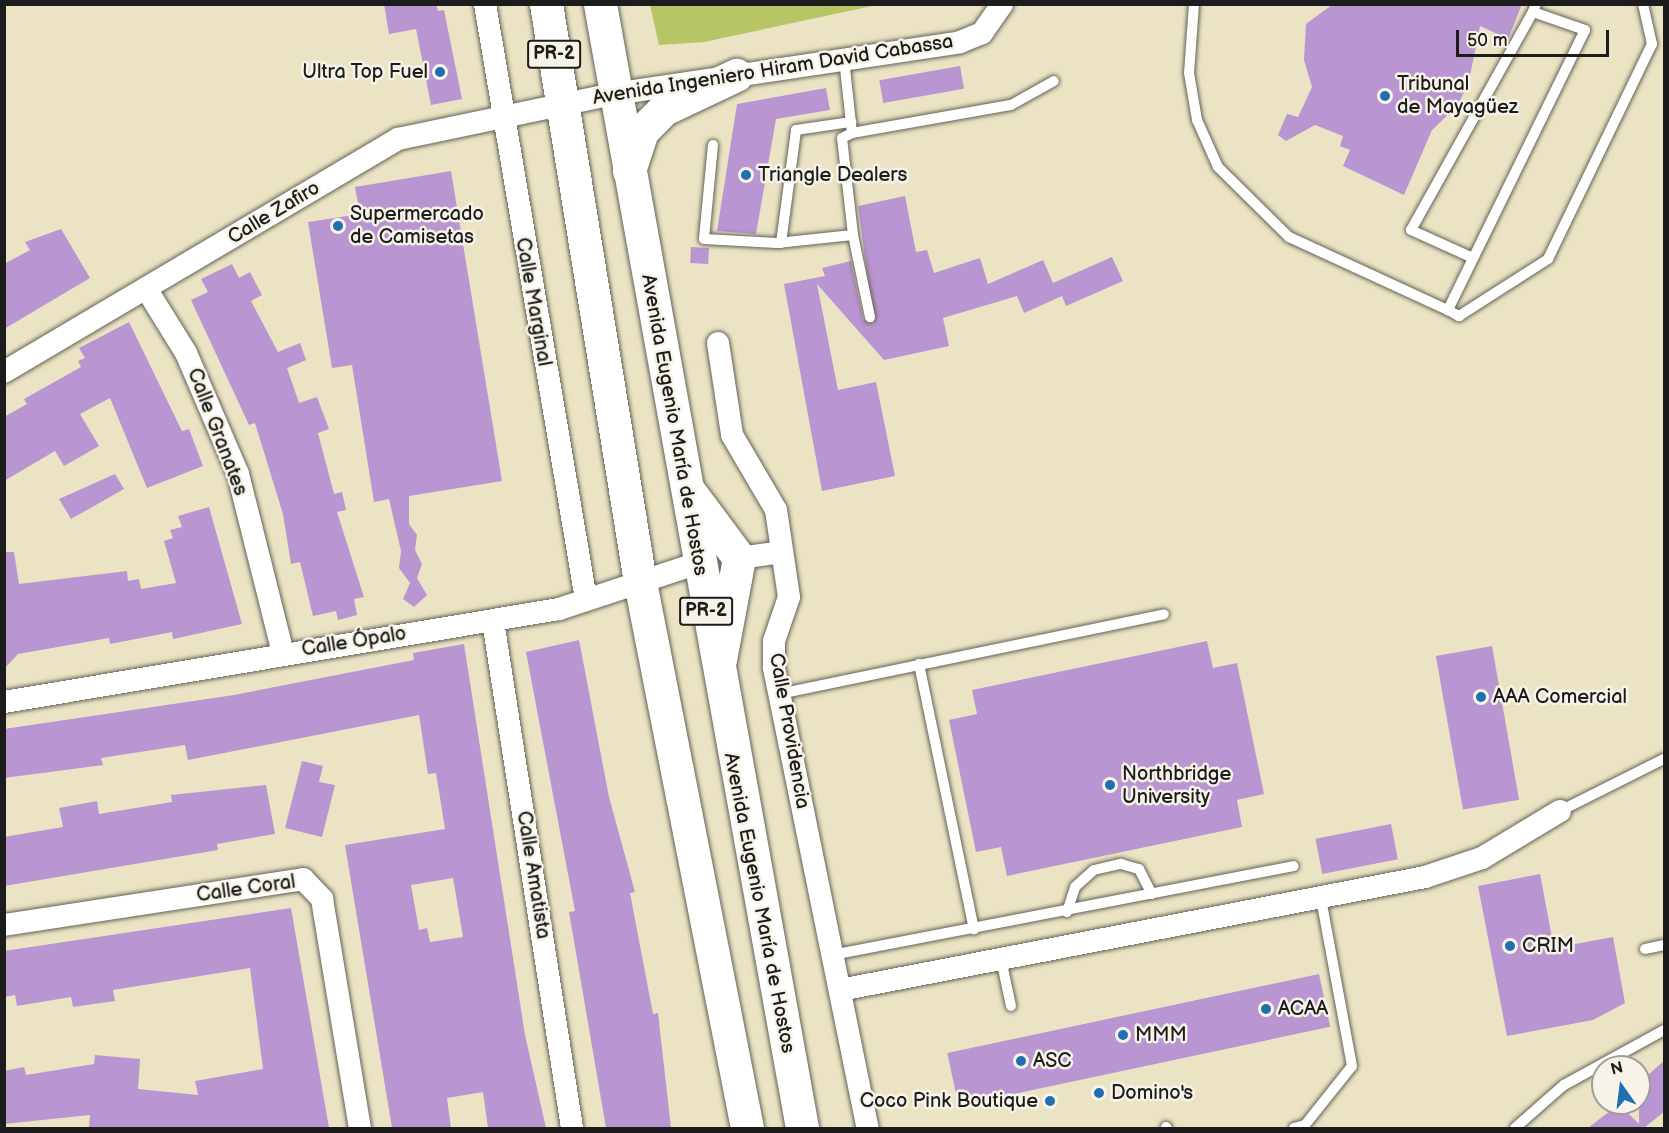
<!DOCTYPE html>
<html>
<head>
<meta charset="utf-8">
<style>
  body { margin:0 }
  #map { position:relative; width:1669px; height:1133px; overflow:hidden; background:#ebe4c4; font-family:"Balsamiq Sans",sans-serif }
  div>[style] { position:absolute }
  .green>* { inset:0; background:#b7c567 }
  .building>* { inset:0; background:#b995d1; transform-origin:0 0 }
  .roads { filter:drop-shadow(0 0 2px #646257) drop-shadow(0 0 2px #646257) }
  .service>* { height:10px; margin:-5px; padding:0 5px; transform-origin:5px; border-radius:5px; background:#fff }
  .minor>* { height:22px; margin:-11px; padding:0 11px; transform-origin:11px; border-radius:11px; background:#fff }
  .trunk>* { height:33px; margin:-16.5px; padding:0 16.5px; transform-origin:16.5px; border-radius:16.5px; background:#fff }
  .dots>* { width:16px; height:16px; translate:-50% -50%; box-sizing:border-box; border:3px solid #f7f3e8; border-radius:50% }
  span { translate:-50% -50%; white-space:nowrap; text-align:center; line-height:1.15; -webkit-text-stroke:5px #f7f3e8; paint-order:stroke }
  .shield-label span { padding:2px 4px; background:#f7f3e8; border:2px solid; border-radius:4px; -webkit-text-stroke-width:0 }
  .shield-label { font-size:18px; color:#1c1c1c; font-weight:700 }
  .street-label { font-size:20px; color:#1c1c1c }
  .poi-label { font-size:20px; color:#1c1c1c }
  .right { translate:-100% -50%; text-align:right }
  .left { translate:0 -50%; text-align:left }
  .frame { position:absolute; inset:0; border:6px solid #1c1c1c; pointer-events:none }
  .north { position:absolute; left:1591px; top:1055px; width:60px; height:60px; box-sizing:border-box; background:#f7f3e8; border:2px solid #9f9d96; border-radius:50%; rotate:346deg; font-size:16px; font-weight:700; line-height:24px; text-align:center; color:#1c1c1c }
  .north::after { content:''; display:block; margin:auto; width:21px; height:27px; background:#1f6fb2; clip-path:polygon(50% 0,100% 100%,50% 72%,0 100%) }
  .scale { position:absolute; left:1456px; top:30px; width:153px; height:27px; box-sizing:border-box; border:3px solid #1c1c1c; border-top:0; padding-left:8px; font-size:18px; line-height:21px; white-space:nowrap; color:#1c1c1c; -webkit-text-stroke:4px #f7f3e8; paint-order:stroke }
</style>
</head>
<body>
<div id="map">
  <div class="green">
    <i style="clip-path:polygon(650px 5px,650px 4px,877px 5px,704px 42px,659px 45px)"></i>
  </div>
  <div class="building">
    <i style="clip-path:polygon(384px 4px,436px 4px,438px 11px,444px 10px,462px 99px,431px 105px,416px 29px,389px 34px)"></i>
    <i style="clip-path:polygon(1333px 4px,1522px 4px,1508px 39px,1480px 26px,1469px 81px,1458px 105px,1432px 130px,1404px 195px,1343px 166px,1350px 150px,1340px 146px,1343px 136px,1315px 125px,1286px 141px,1278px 135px,1287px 114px,1298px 117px,1312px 87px,1304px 60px,1306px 24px)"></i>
    <i style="left:960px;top:66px;width:23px;height:82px;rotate:80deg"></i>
    <i style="clip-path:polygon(826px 88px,830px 110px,776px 119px,756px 234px,717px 231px,737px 104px)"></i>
    <i style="clip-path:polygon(451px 171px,502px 481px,409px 496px,409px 524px,417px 535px,415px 550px,422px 564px,417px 578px,427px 595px,414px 607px,403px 599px,410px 583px,399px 568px,401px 551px,389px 499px,374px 502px,352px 365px,332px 368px,308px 222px,360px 214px,355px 187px)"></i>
    <i style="clip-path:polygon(905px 196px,916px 252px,927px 250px,934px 273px,980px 258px,988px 284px,1043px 260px,1053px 283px,1112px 257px,1123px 281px,1066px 306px,1062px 296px,1024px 313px,1017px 296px,943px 318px,949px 346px,884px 360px,817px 284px,838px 390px,876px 382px,895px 476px,822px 491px,784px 284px,825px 276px,822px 268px,851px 261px,863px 319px,874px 323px,858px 206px)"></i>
    <i style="clip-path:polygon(61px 229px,90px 278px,4px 329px,4px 264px,30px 250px,25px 242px)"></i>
    <i style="left:691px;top:247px;width:18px;height:16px;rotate:3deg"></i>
    <i style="clip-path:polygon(232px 264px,239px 278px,250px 272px,262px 295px,251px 301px,278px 352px,300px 343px,306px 360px,287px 368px,299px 403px,317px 397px,329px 429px,318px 433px,334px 494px,342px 492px,346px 510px,337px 512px,364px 597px,354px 599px,357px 615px,338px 620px,336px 611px,313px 616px,300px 562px,291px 564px,283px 514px,255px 423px,249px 425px,191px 300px,208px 292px,201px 279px)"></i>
    <i style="clip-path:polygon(129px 322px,182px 431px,189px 429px,203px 466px,147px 488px,110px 398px,80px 414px,99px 446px,64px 466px,55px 451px,4px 481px,4px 417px,27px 404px,24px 399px,81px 367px,78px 361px,85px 358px,79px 348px)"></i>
    <i style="clip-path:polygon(115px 474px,124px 489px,71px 519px,59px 499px)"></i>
    <i style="clip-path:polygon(209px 507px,242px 624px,173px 639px,172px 632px,110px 644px,109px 638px,18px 654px,4px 669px,4px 552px,14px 552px,19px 584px,127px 571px,128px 581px,139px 579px,141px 589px,176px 583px,164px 541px,173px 538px,170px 530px,182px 527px,178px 516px)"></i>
    <i style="clip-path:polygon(579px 640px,609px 797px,635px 892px,630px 893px,653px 1014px,658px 1013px,671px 1128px,606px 1128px,569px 912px,575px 911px,526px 652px)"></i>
    <i style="clip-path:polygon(1207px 641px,1213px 668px,1237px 663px,1264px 794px,1237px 800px,1242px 827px,1007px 876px,1001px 847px,976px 852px,949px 720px,977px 714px,972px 690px)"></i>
    <i style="clip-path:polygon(evenodd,464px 644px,525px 1035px,546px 1128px,488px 1128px,483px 1092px,447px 1098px,451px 1128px,392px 1128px,345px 845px,445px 829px,436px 773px,428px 774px,419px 715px,188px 760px,185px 745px,101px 758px,103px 765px,4px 778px,4px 729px,234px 695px,414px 660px,413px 653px,464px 644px,453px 878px,463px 937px,430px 942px,427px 928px,419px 930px,411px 885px,453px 878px)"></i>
    <i style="left:1492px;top:646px;width:156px;height:57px;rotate:80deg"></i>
    <i style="clip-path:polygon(302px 761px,323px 766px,319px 782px,335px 785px,322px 837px,285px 828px)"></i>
    <i style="clip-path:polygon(266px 785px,275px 834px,217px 844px,218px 850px,4px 886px,4px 837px,63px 827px,59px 808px,97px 801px,99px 814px,172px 802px,171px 795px)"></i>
    <i style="left:1391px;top:824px;width:36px;height:77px;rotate:79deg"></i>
    <i style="clip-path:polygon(1540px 874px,1554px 948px,1613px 937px,1625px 1003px,1593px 1020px,1507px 1036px,1478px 886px)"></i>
    <i style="clip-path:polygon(291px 908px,329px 1128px,106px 1128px,89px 1127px,90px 1115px,4px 1124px,4px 1071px,24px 1067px,26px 1075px,94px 1064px,95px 1055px,140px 1059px,138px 1089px,198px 1095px,195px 1081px,263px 1069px,250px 968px,113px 990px,115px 1001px,73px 1007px,71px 997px,17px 1006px,15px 995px,4px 997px,4px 951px)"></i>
    <i style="left:1319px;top:974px;width:54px;height:380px;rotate:78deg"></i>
    <i style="clip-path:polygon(1665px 1060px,1665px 1111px,1644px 1128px,1588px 1128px,1619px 1104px,1639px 1124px,1639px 1083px)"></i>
  </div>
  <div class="roads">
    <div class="service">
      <i style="left:1194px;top:4px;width:69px;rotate:94.1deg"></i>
      <i style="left:1189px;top:73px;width:48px;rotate:80.3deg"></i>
      <i style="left:1197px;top:120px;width:51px;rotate:65.9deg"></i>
      <i style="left:1218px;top:167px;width:100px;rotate:44.6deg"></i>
      <i style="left:1289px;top:237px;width:175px;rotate:24.7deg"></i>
      <i style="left:1536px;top:4px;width:9px;rotate:111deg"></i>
      <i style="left:1533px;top:12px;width:55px;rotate:19.1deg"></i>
      <i style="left:1585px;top:30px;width:312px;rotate:116.1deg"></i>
      <i style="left:1448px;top:310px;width:13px;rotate:29deg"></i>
      <i style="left:1459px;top:316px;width:106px;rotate:-32.6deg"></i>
      <i style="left:1548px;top:259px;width:239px;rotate:-64.2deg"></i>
      <i style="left:1652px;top:44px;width:41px;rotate:-102.7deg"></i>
      <i style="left:844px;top:59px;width:74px;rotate:83.8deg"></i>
      <i style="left:852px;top:133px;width:11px;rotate:153deg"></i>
      <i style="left:842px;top:138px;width:98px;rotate:83.5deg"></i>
      <i style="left:853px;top:235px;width:84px;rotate:78.3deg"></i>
      <i style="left:852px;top:133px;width:161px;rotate:-10deg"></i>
      <i style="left:1011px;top:105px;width:49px;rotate:-29.2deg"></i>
      <i style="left:713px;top:145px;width:94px;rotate:95.5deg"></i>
      <i style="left:704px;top:239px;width:73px;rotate:3.1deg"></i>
      <i style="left:777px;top:243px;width:76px;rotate:-6deg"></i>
      <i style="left:781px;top:243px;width:114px;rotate:-82.4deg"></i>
      <i style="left:796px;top:130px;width:56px;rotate:-8.3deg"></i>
      <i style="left:1473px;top:258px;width:68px;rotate:-155.7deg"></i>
      <i style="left:1411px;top:230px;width:250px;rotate:-60.8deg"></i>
      <i style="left:919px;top:664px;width:271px;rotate:78.3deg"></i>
      <i style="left:779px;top:694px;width:393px;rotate:-11.7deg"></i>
      <i style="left:1560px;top:811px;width:116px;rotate:-26.6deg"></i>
      <i style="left:1067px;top:912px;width:26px;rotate:-72deg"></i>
      <i style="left:1075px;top:887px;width:25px;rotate:-42deg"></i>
      <i style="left:1094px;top:870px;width:28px;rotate:-13deg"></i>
      <i style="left:1121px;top:864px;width:19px;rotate:16deg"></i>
      <i style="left:1139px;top:869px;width:28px;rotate:63deg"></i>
      <i style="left:1645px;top:949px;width:19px;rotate:-12deg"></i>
      <i style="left:832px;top:955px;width:470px;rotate:-10.9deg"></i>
      <i style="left:1001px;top:959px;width:48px;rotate:78deg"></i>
      <i style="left:1166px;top:1127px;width:1px;rotate:45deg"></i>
      <i style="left:1294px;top:1128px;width:11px;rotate:-15deg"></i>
      <i style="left:1305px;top:1125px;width:75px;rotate:-51.5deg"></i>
      <i style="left:1352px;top:1066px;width:171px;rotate:-100.5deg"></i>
      <i style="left:1515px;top:1128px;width:65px;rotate:-41.3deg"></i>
      <i style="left:1564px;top:1085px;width:114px;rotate:-28.8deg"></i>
    </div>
    <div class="minor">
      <i style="left:485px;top:4px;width:604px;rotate:80.37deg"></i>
      <i style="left:147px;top:290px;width:74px;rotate:58.2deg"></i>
      <i style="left:186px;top:353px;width:132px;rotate:66.7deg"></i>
      <i style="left:238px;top:474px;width:185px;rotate:75.9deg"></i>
      <i style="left:718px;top:343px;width:93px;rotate:81.3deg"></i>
      <i style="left:732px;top:435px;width:87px;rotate:59.6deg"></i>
      <i style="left:776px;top:510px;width:88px;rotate:81.5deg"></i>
      <i style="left:789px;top:597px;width:46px;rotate:108.8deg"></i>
      <i style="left:774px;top:641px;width:27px;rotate:90deg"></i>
      <i style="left:774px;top:668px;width:470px;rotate:78.5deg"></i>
      <i style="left:4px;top:372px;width:458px;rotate:-30.6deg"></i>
      <i style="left:398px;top:139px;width:221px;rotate:-11.8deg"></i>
      <i style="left:614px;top:94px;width:350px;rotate:-8.5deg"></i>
      <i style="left:960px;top:42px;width:24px;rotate:-22deg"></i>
      <i style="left:982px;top:33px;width:35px;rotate:-55deg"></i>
      <i style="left:739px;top:558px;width:43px;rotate:-7.9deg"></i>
      <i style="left:493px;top:621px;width:513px;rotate:81.14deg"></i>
      <i style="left:4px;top:702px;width:563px;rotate:-9.51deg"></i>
      <i style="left:559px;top:609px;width:146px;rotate:-18.3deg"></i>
      <i style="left:4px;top:925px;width:303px;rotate:-8.7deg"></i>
      <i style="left:303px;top:879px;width:28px;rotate:46deg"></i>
      <i style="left:322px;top:899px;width:232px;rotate:80.6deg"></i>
      <i style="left:840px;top:990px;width:596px;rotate:-10.93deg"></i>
      <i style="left:1425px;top:877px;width:60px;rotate:-18.4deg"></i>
      <i style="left:1482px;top:858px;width:91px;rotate:-31.1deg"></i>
    </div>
    <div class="trunk">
      <i style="left:546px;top:4px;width:586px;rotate:80.76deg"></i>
      <i style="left:640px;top:582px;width:556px;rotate:78.91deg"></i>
      <i style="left:600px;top:4px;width:1142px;rotate:79.81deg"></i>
      <i style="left:629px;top:171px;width:42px;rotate:-72deg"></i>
      <i style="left:642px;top:131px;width:31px;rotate:-45deg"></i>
      <i style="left:664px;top:109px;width:80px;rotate:-25.3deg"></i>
      <i style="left:689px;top:491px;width:84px;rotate:53.3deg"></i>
      <i style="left:739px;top:558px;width:104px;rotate:100.6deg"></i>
    </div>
  </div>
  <div class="dots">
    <i style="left:440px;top:72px;background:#1f6fb2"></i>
    <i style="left:1385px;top:96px;background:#1f6fb2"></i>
    <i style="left:746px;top:175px;background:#1f6fb2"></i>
    <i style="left:338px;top:226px;background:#1f6fb2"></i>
    <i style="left:1481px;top:697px;background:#1f6fb2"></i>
    <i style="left:1110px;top:785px;background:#1f6fb2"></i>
    <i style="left:1510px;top:946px;background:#1f6fb2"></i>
    <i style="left:1266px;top:1009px;background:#1f6fb2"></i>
    <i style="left:1123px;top:1035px;background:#1f6fb2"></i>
    <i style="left:1021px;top:1061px;background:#1f6fb2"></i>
    <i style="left:1099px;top:1093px;background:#1f6fb2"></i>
    <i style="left:1050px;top:1101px;background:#1f6fb2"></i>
  </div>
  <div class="shield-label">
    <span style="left:554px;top:54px">PR-2</span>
    <span style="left:706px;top:611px">PR-2</span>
  </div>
  <div class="street-label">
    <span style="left:773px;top:70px;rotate:-9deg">Avenida Ingeniero Hiram David Cabassa</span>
    <span style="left:274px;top:213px;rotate:-31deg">Calle Zafiro</span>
    <span style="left:533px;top:302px;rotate:80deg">Calle Marginal</span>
    <span style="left:674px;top:425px;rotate:80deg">Avenida Eugenio María de Hostos</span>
    <span style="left:217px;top:432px;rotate:69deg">Calle Granates</span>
    <span style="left:354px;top:642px;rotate:-9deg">Calle Ópalo</span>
    <span style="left:789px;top:731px;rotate:80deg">Calle Providencia</span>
    <span style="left:533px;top:875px;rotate:81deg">Calle Amatista</span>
    <span style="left:246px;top:889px;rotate:-8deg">Calle Coral</span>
    <span style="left:759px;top:903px;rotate:79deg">Avenida Eugenio María de Hostos</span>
  </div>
  <div class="poi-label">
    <span class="right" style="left:428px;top:72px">Ultra Top Fuel</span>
    <span class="left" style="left:1397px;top:96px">Tribunal<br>de Mayagüez</span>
    <span class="left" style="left:758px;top:175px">Triangle Dealers</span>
    <span class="left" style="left:350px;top:226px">Supermercado<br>de Camisetas</span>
    <span class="left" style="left:1493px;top:697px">AAA Comercial</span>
    <span class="left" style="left:1122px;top:786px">Northbridge<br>University</span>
    <span class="left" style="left:1522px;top:946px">CRIM</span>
    <span class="left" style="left:1278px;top:1009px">ACAA</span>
    <span class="left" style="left:1135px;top:1035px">MMM</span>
    <span class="left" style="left:1033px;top:1061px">ASC</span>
    <span class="left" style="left:1111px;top:1093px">Domino's</span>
    <span class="right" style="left:1038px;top:1101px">Coco Pink Boutique</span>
  </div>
  <div class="frame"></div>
  <div class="north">N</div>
  <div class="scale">50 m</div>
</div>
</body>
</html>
